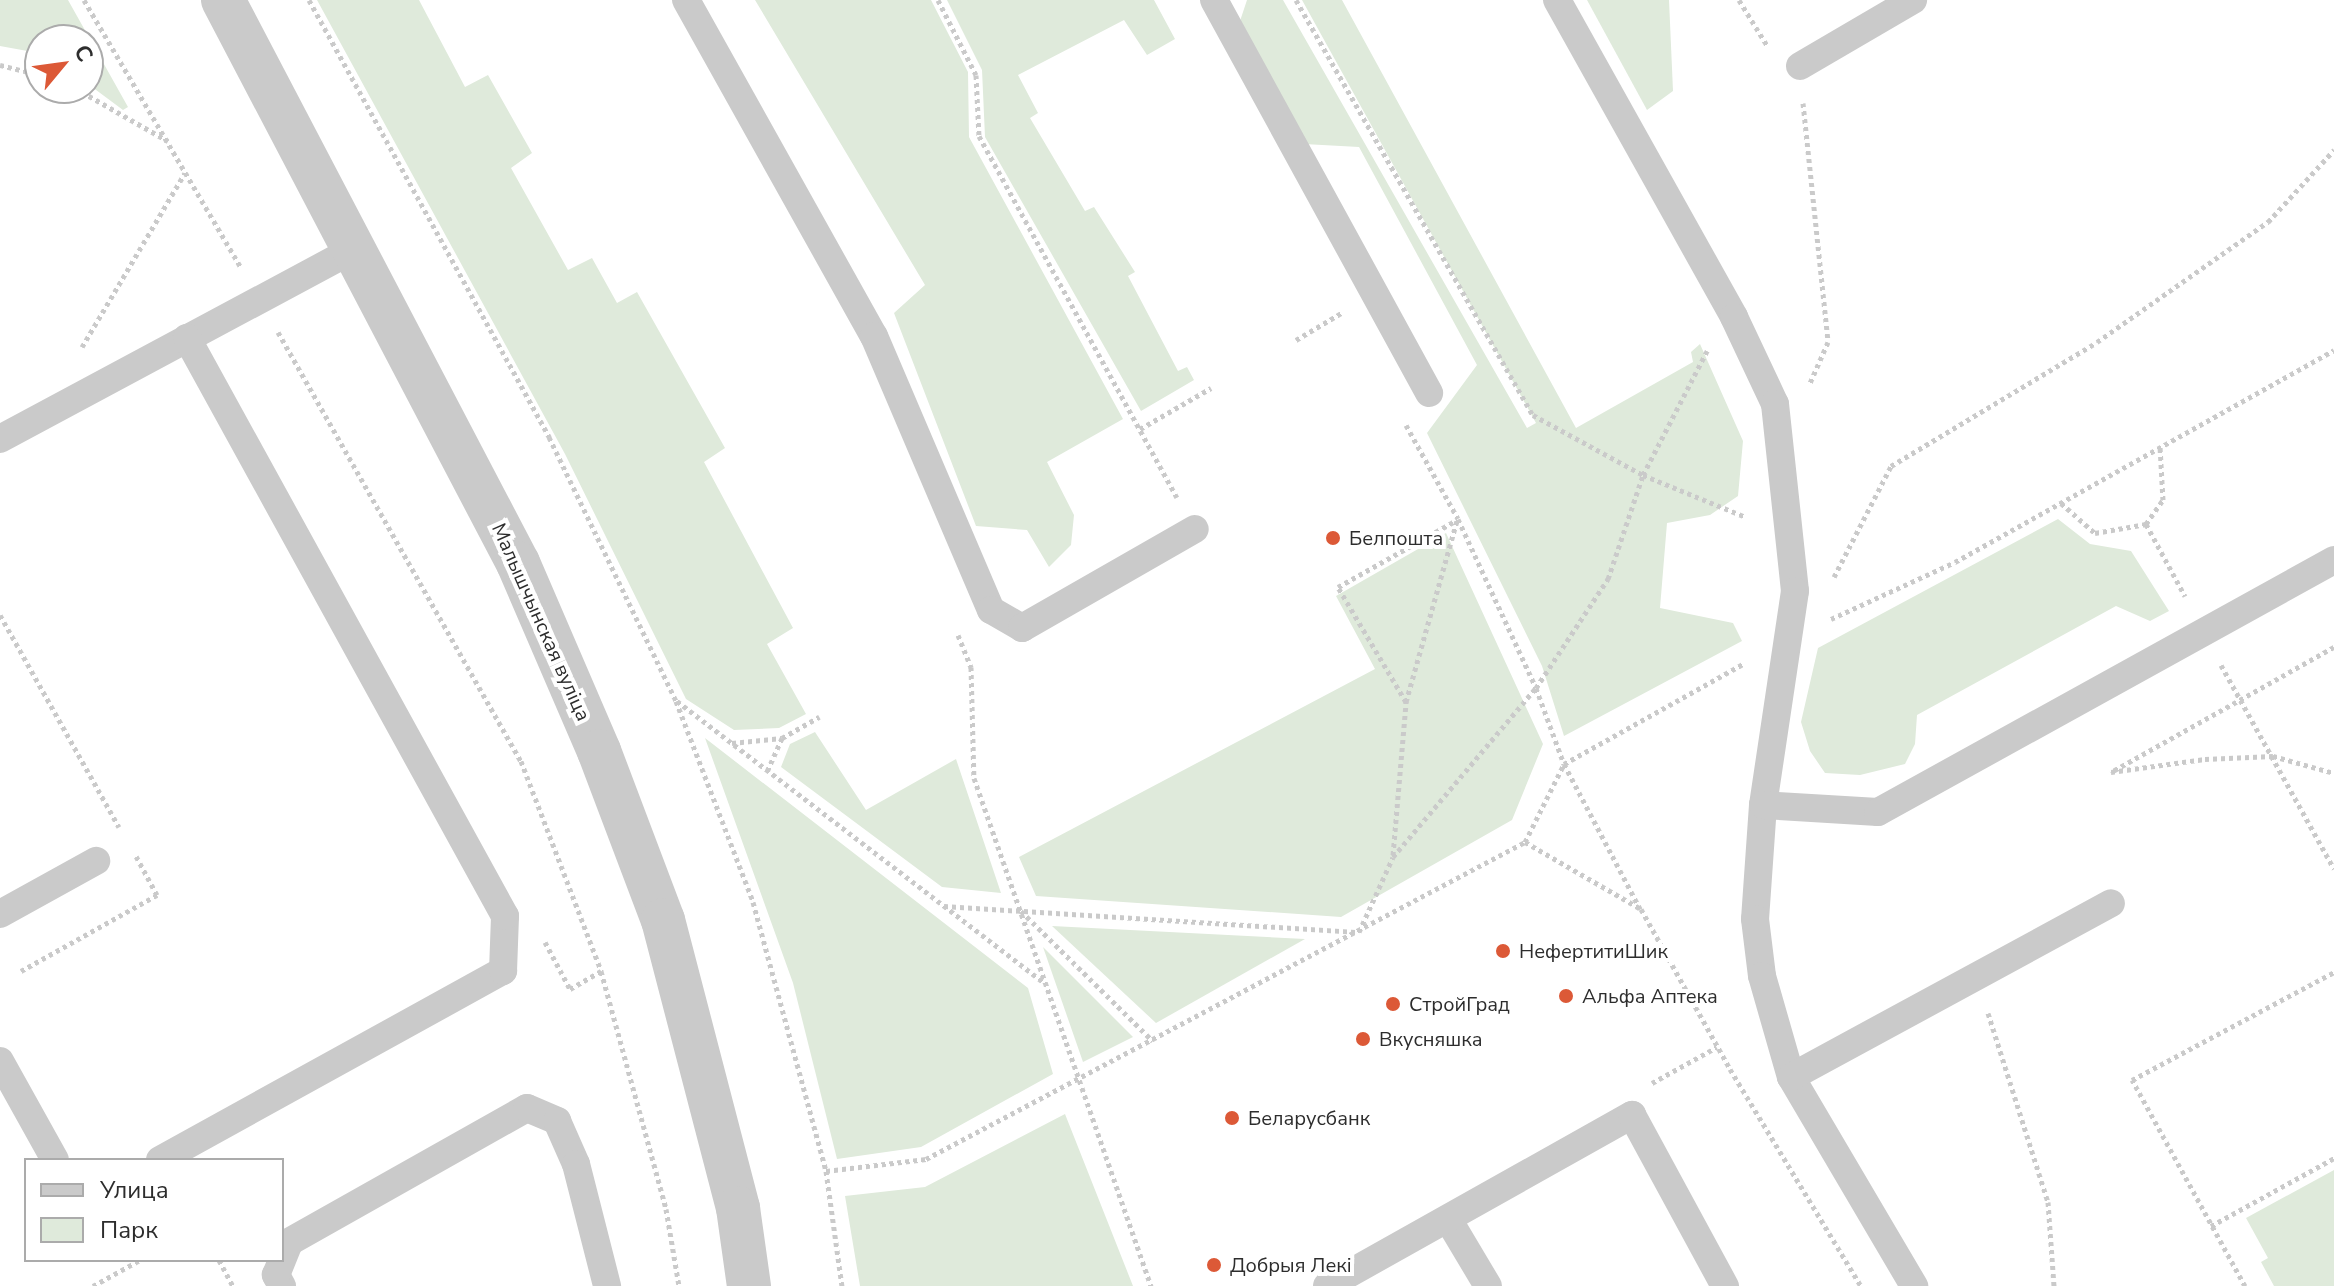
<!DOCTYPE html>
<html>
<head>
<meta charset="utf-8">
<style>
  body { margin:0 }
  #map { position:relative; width:2334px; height:1286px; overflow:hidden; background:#fff; font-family:"Nunito Sans",sans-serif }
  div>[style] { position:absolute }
  .green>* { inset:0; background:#dfeadb }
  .path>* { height:5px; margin-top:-2.5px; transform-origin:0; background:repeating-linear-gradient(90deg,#cacaca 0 4px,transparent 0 8px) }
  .lane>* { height:28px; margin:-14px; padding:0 14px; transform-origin:14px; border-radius:14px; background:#cacaca }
  .street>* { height:44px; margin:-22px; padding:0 22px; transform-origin:22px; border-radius:22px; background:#cacaca }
  .dots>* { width:22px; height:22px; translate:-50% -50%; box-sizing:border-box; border:4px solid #fff; border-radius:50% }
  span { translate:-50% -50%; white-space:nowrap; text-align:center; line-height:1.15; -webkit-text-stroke:8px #fff; paint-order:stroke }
  .poi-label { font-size:20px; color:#2d2d2d }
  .left { translate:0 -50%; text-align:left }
  .street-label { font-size:20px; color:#2d2d2d }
  .legend { position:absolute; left:24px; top:1158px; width:260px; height:104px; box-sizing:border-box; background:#fff; border:2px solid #ababab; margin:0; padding:10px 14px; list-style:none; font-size:24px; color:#2d2d2d }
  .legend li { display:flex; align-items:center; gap:16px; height:40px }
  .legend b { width:40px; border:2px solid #ababab }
  .north { position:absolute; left:24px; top:24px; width:80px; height:80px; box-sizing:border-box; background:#fff; border:2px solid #ababab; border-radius:50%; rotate:61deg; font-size:22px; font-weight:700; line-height:32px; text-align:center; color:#2d2d2d }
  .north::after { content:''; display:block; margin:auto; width:28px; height:36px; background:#dc5937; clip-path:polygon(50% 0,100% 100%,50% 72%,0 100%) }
</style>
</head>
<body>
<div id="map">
  <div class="green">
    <i style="clip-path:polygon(0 0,68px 0,128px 107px,123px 110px,88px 84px,88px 40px,40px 40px,40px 65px,33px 52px,0 46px)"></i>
    <i style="clip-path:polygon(317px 0,419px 0,465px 87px,488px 75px,532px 153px,511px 168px,568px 270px,592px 258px,617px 303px,637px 292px,725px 448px,704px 462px,793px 628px,767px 644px,806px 714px,779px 728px,734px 730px,686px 699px,565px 454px)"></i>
    <i style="clip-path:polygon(755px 0,931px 0,968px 72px,969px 137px,1123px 419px,1047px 462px,1074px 515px,1071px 545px,1049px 567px,1027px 530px,976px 526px,894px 313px,925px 285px)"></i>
    <i style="clip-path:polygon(947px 0,1154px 0,1175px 39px,1147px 55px,1124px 20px,1018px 75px,1038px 113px,1030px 118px,1085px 211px,1094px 207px,1135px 272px,1128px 276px,1178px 371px,1187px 367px,1194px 380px,1141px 411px,985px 137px,982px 70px)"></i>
    <i style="clip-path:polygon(1247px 0,1283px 0,1527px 428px,1536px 423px,1302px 0,1342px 0,1576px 428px,1693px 362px,1691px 352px,1700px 344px,1743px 441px,1738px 496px,1710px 515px,1667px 523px,1660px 608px,1733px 623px,1742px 641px,1564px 736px,1542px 666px,1427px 433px,1477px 365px,1359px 147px,1304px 144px,1239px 24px)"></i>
    <i style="clip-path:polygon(1587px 0,1669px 0,1673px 91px,1647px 110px)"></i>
    <i style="clip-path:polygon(2058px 519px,2090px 544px,2131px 551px,2169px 611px,2150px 621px,2116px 606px,1917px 715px,1915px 744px,1905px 764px,1860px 775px,1825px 773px,1810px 751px,1801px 722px,1818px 648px)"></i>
    <i style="clip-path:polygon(1446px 533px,1543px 744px,1512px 820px,1341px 917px,1036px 896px,1019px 857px,1375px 669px,1336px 596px)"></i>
    <i style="clip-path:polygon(815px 732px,866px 810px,956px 759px,1001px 893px,942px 887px,781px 767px,790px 744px)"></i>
    <i style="clip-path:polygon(705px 738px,1028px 988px,1053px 1074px,921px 1147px,837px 1159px,793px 983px)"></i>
    <i style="clip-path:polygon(1052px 926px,1305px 939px,1156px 1023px)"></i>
    <i style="clip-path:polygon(1043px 947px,1133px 1037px,1083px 1062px)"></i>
    <i style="clip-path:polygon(1065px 1114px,1133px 1286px,860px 1286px,845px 1196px,925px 1187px)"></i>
    <i style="clip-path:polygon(2334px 1170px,2334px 1286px,2274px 1286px,2261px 1262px,2268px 1258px,2246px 1218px)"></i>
  </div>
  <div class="path">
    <i style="left:84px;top:0;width:311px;rotate:59.6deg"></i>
    <i style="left:309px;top:0;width:499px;rotate:61.2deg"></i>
    <i style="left:549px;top:437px;width:293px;rotate:64.3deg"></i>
    <i style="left:676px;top:701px;width:215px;rotate:69deg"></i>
    <i style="left:753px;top:902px;width:279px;rotate:74.8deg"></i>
    <i style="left:826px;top:1171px;width:116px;rotate:82.1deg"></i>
    <i style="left:938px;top:0;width:84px;rotate:63.1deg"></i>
    <i style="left:976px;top:75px;width:61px;rotate:87.2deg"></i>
    <i style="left:979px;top:136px;width:412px;rotate:61.3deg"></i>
    <i style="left:1296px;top:0;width:478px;rotate:60.3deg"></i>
    <i style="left:1533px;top:415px;width:125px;rotate:28.6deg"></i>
    <i style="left:1643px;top:475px;width:111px;rotate:22.2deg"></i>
    <i style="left:1739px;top:0;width:55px;rotate:58.3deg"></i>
    <i style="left:0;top:65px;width:41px;rotate:14deg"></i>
    <i style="left:75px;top:88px;width:107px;rotate:29.7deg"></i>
    <i style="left:1803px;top:103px;width:240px;rotate:84deg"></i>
    <i style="left:1828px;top:342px;width:45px;rotate:113.7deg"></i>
    <i style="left:278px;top:332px;width:493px;rotate:60.5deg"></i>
    <i style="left:521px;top:761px;width:225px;rotate:69.1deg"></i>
    <i style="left:601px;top:971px;width:247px;rotate:74.7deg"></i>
    <i style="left:666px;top:1209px;width:78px;rotate:80.4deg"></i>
    <i style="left:1296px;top:340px;width:55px;rotate:-30.8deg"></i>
    <i style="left:82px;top:347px;width:202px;rotate:-59.4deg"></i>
    <i style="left:1406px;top:425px;width:107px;rotate:61deg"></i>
    <i style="left:1458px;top:519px;width:186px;rotate:65.2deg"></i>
    <i style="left:1536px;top:688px;width:81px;rotate:69.8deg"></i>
    <i style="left:1564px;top:764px;width:164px;rotate:62.3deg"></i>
    <i style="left:1140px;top:429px;width:82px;rotate:-30deg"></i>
    <i style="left:2061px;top:503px;width:45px;rotate:41.4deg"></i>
    <i style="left:2095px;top:533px;width:52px;rotate:-10deg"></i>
    <i style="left:2146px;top:524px;width:82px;rotate:61.6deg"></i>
    <i style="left:2146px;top:524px;width:29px;rotate:-55deg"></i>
    <i style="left:2163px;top:500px;width:53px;rotate:-93.2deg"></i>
    <i style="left:1834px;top:577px;width:125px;rotate:-62.8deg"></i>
    <i style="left:1891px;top:466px;width:240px;rotate:-31deg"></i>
    <i style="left:2097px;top:342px;width:209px;rotate:-35.1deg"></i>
    <i style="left:2268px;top:222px;width:98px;rotate:-47.5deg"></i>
    <i style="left:0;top:615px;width:243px;rotate:60.7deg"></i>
    <i style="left:1831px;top:619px;width:136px;rotate:-24.7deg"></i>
    <i style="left:1955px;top:562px;width:434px;rotate:-29.2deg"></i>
    <i style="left:958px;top:635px;width:35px;rotate:68deg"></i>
    <i style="left:971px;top:667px;width:111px;rotate:88.5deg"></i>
    <i style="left:974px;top:778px;width:538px;rotate:70.79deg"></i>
    <i style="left:2334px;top:647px;width:256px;rotate:150.7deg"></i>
    <i style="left:2111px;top:772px;width:95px;rotate:-7.9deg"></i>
    <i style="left:2205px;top:759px;width:68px;rotate:-2.5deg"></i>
    <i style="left:2273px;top:756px;width:63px;rotate:15.6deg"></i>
    <i style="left:2221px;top:665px;width:233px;rotate:61deg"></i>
    <i style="left:677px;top:701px;width:466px;rotate:37.5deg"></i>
    <i style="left:1406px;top:702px;width:134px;rotate:-120.6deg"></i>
    <i style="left:1338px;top:587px;width:137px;rotate:-29.4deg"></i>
    <i style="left:782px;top:738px;width:43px;rotate:-29.6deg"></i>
    <i style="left:732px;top:743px;width:50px;rotate:-5.7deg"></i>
    <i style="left:782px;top:738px;width:36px;rotate:114deg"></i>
    <i style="left:1525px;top:842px;width:87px;rotate:-63.4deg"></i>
    <i style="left:1564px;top:764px;width:205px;rotate:-29.2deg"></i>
    <i style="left:1393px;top:855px;width:154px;rotate:-85.1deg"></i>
    <i style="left:1406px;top:702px;width:189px;rotate:-74.3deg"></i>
    <i style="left:944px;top:906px;width:416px;rotate:3.6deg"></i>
    <i style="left:1359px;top:932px;width:82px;rotate:-65.6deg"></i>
    <i style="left:1393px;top:857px;width:221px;rotate:-49.8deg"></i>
    <i style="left:1536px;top:688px;width:131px;rotate:-56.6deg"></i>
    <i style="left:1608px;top:579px;width:110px;rotate:-71.4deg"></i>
    <i style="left:1643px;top:475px;width:140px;rotate:-62.7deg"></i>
    <i style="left:1021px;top:911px;width:185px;rotate:44.6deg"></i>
    <i style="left:545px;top:942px;width:53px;rotate:62deg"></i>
    <i style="left:570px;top:989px;width:36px;rotate:-30deg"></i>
    <i style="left:21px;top:971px;width:156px;rotate:-29.2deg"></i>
    <i style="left:157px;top:895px;width:44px;rotate:-118.3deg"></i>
    <i style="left:1988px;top:1013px;width:198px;rotate:72.4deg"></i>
    <i style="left:2048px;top:1202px;width:84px;rotate:85.9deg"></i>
    <i style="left:1652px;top:1083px;width:74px;rotate:-29deg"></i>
    <i style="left:826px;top:1171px;width:101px;rotate:-6.8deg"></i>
    <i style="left:926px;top:1159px;width:678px;rotate:-27.89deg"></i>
    <i style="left:1525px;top:842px;width:134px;rotate:30deg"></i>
    <i style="left:1641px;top:909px;width:183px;rotate:60.9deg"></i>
    <i style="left:1730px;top:1069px;width:253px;rotate:58.9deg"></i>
    <i style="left:2211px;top:1226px;width:141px;rotate:-28.9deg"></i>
    <i style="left:219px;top:1260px;width:30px;rotate:62deg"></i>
    <i style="left:93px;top:1286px;width:54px;rotate:-29deg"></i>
    <i style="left:2245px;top:1286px;width:235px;rotate:-118.7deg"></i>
    <i style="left:2132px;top:1080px;width:229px;rotate:-28.1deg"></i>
  </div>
  <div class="lane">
    <i style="left:686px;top:0;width:385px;rotate:60.8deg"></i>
    <i style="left:874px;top:336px;width:298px;rotate:66.9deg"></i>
    <i style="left:991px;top:610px;width:36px;rotate:30deg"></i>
    <i style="left:1022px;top:628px;width:199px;rotate:-29.8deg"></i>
    <i style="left:1214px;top:0;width:448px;rotate:61.3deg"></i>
    <i style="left:1557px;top:0;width:363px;rotate:60.8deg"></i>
    <i style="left:1734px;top:317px;width:96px;rotate:64.8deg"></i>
    <i style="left:1775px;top:404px;width:188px;rotate:83.9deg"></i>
    <i style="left:1795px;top:591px;width:216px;rotate:98.5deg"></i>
    <i style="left:1763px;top:805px;width:114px;rotate:94deg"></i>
    <i style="left:1755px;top:919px;width:57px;rotate:83deg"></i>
    <i style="left:1762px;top:976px;width:105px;rotate:74deg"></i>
    <i style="left:1791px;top:1077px;width:243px;rotate:59.5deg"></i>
    <i style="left:1800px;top:66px;width:131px;rotate:-30.3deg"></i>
    <i style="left:0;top:439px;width:398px;rotate:-28.2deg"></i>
    <i style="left:1763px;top:805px;width:115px;rotate:3.5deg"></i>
    <i style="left:1878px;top:812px;width:521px;rotate:-28.93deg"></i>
    <i style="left:0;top:914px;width:110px;rotate:-28.9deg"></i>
    <i style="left:0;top:1061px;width:113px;rotate:60.9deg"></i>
    <i style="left:1791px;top:1077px;width:364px;rotate:-28.5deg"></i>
    <i style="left:160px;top:1160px;width:392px;rotate:-28.9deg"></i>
    <i style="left:503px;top:971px;width:55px;rotate:-87.9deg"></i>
    <i style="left:505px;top:916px;width:660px;rotate:-118.82deg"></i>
    <i style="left:1448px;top:1219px;width:78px;rotate:59.2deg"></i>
    <i style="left:282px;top:1286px;width:13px;rotate:-119deg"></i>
    <i style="left:276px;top:1275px;width:35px;rotate:-68deg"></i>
    <i style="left:289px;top:1242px;width:273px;rotate:-29.4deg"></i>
    <i style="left:527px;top:1108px;width:33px;rotate:23deg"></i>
    <i style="left:557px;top:1121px;width:47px;rotate:66.2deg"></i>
    <i style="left:576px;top:1164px;width:126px;rotate:75.7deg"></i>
    <i style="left:1327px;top:1286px;width:350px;rotate:-29.3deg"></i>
    <i style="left:1632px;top:1115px;width:195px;rotate:61.5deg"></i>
  </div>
  <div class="street">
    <i style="left:223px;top:0;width:636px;rotate:62.35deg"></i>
    <i style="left:518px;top:563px;width:205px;rotate:66.7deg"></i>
    <i style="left:599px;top:751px;width:181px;rotate:69.3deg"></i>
    <i style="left:663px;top:920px;width:298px;rotate:75.4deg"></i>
    <i style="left:738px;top:1208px;width:79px;rotate:82deg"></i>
  </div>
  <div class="dots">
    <i style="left:1333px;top:538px;background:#dc5937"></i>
    <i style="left:1503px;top:951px;background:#dc5937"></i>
    <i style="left:1566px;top:996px;background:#dc5937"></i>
    <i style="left:1393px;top:1004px;background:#dc5937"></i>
    <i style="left:1363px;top:1039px;background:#dc5937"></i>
    <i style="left:1232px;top:1118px;background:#dc5937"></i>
    <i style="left:1214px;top:1265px;background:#dc5937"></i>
  </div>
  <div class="poi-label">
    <span class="left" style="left:1349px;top:538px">Белпошта</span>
    <span class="left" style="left:1519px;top:951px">НефертитиШик</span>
    <span class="left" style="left:1582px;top:996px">Альфа Аптека</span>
    <span class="left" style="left:1409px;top:1004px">СтройГрад</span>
    <span class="left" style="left:1379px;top:1039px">Вкусняшка</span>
    <span class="left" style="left:1248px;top:1118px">Беларусбанк</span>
    <span class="left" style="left:1230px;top:1265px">Добрыя Лекі</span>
  </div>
  <div class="street-label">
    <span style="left:541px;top:622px;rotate:66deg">Малышчынская вуліца</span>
  </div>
  <ul class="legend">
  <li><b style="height:10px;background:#cacaca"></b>Улица</li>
  <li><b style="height:22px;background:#dfeadb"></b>Парк</li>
  </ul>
  <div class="north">С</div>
</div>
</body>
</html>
